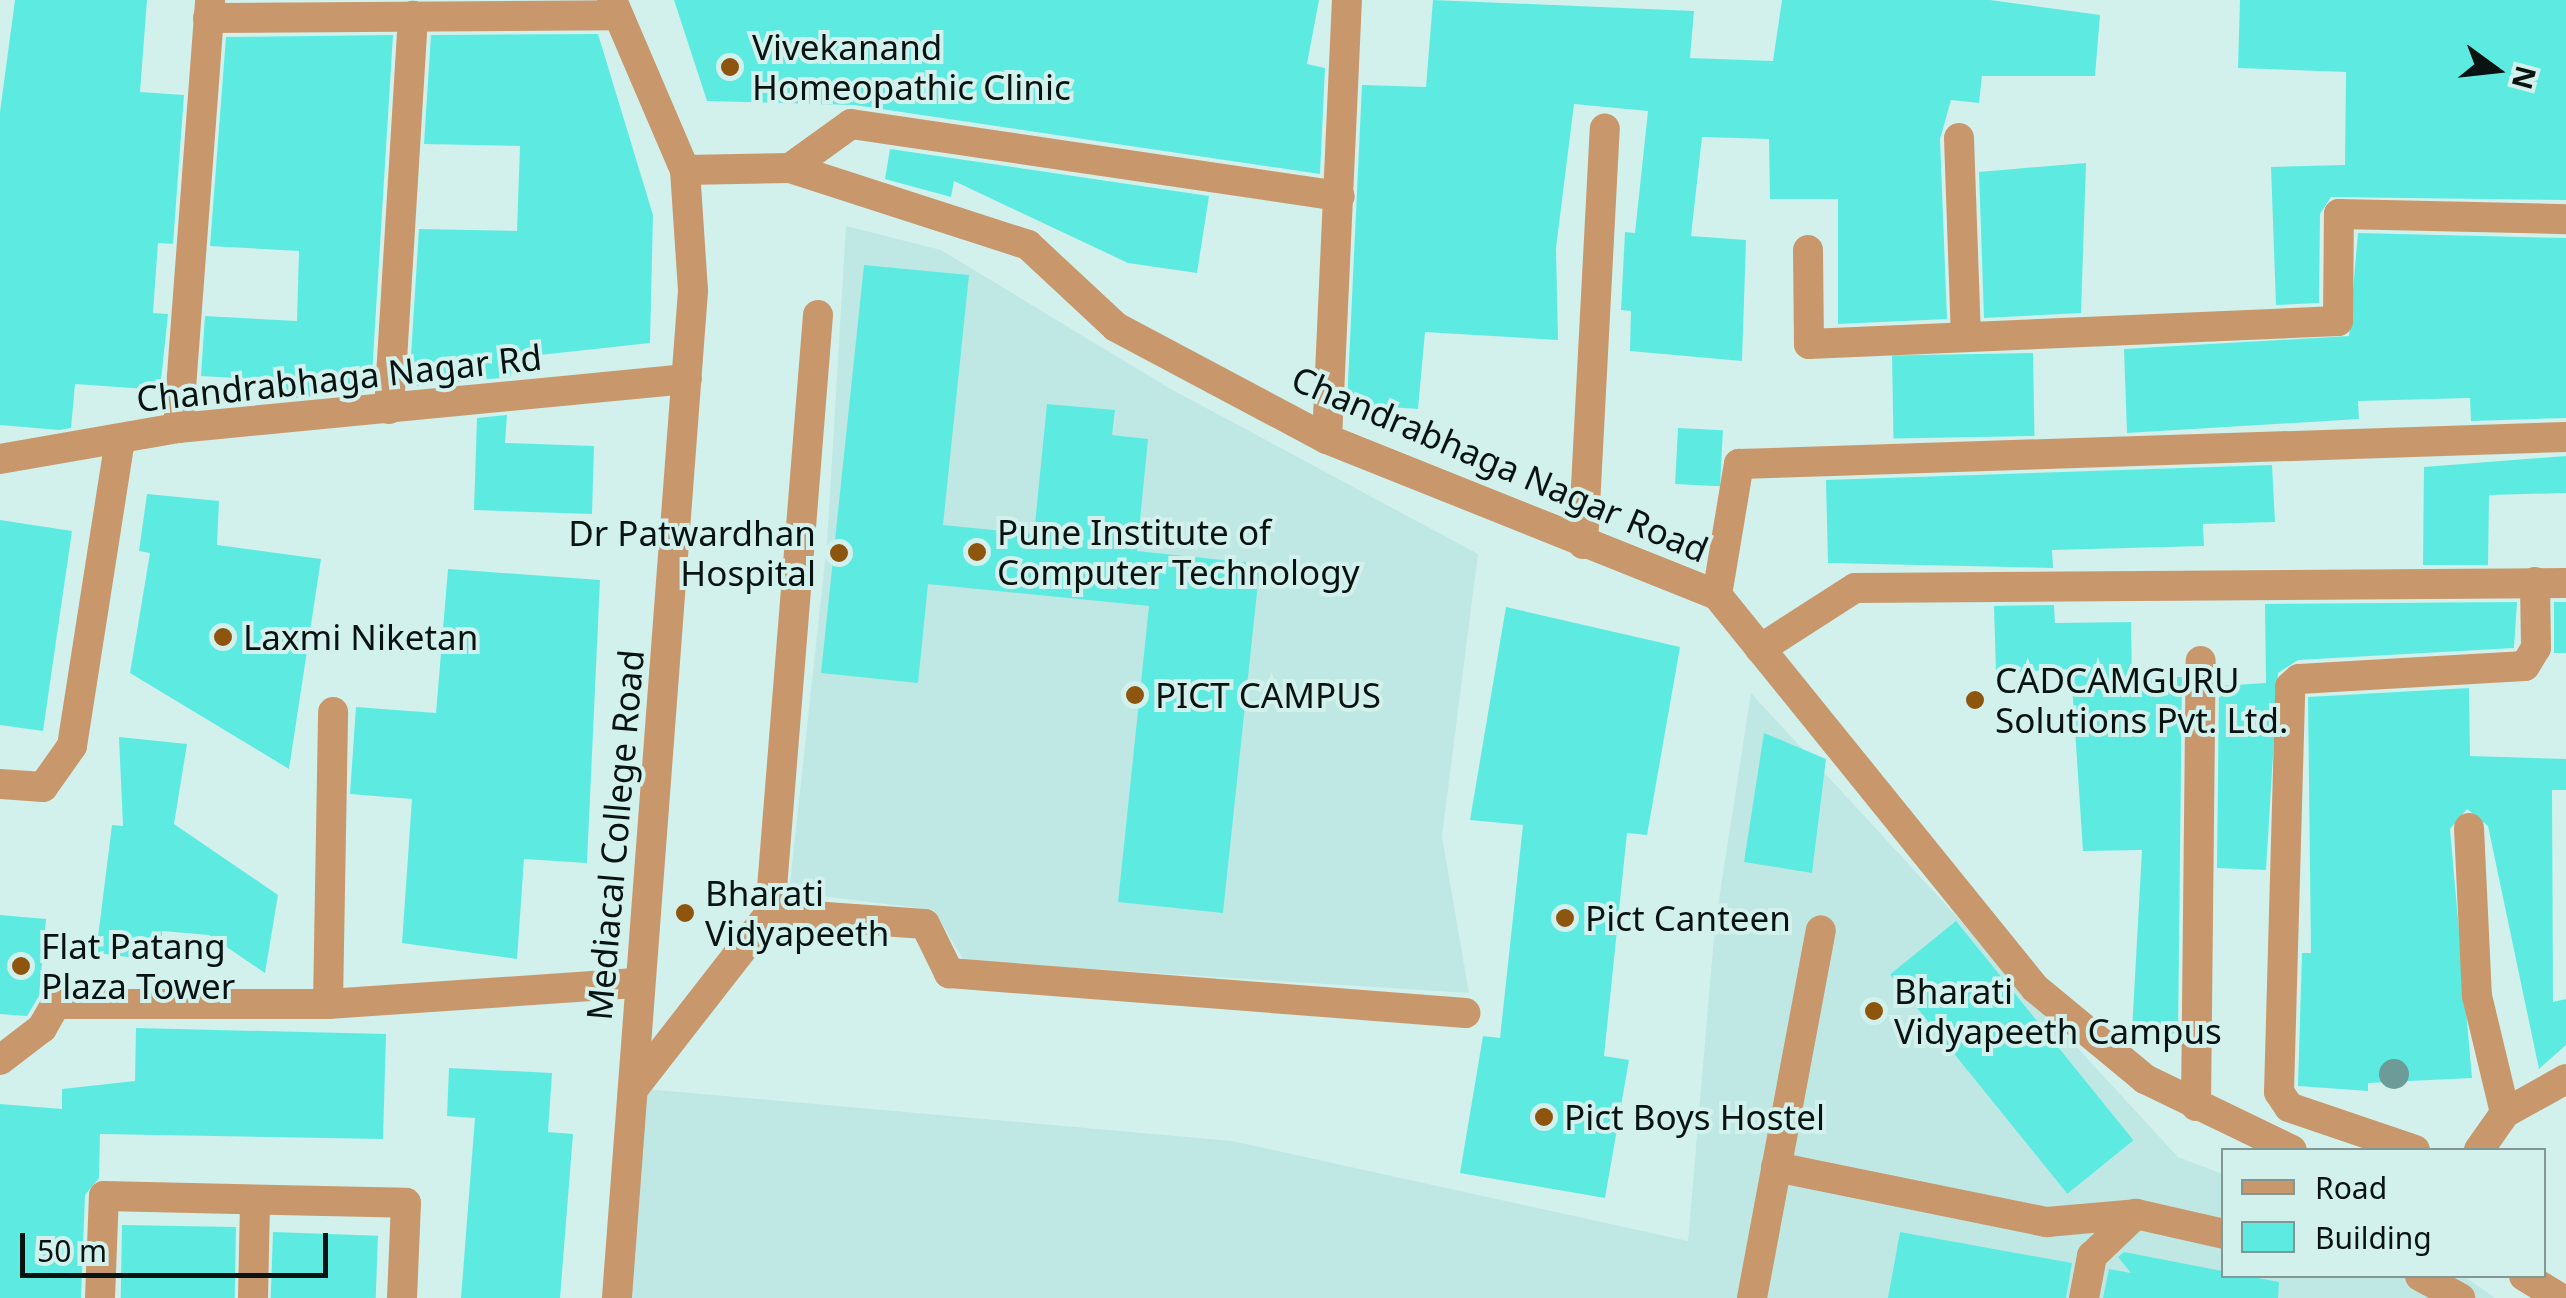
<!DOCTYPE html>
<html>
<head>
<meta charset="utf-8">
<style>
  body { margin:0 }
  #map { position:relative; width:2566px; height:1298px; overflow:hidden; background:#d2f1ed; font-family:"Noto Sans",sans-serif }
  div>[style] { position:absolute }
  .built>* { inset:0; background:#bfe8e4 }
  .building>* { inset:0; background:#5debe1; transform-origin:0 0 }
  .minor>* { height:30px; margin:-15px; padding:0 15px; transform-origin:15px; border-radius:15px; background:#c8986c }
  .trees>* { width:30px; height:30px; margin:-15px; border-radius:50%; background:#6d9c98 }
  .dots>* { width:28px; height:28px; translate:-50% -50%; box-sizing:border-box; border:5px solid #d2f1ed; border-radius:50% }
  span { translate:-50% -50%; white-space:nowrap; text-align:center; line-height:1.15; -webkit-text-stroke:8px #d2f1ed; paint-order:stroke }
  .poi-label { font-size:35px; color:#081312 }
  .left { translate:0 -50%; text-align:left }
  .right { translate:-100% -50%; text-align:right }
  .street-label { font-size:35px; color:#081312 }
  .legend { position:absolute; left:2221px; top:1148px; width:325px; height:130px; box-sizing:border-box; background:#d2f1ed; border:2px solid #819895; margin:0; padding:12px 18px; list-style:none; font-size:30px; color:#081312 }
  .legend li { display:flex; align-items:center; gap:20px; height:50px }
  .legend b { width:50px; border:2px solid #819895 }
  .north { position:absolute; left:2446px; top:20px; width:100px; height:100px; -webkit-text-stroke:8px #d2f1ed; paint-order:stroke; rotate:105deg; font-size:28px; font-weight:700; line-height:40px; text-align:center; color:#081312 }
  .north::after { content:''; display:block; margin:auto; width:35px; height:45px; background:#081312; clip-path:polygon(50% 0,100% 100%,50% 72%,0 100%) }
  .scale { position:absolute; left:20px; top:1233px; width:308px; height:45px; box-sizing:border-box; border:5px solid #081312; border-top:0; padding-left:12px; font-size:30px; line-height:35px; white-space:nowrap; color:#081312; -webkit-text-stroke:8px #d2f1ed; paint-order:stroke }
</style>
</head>
<body>
<div id="map">
  <div class="built">
    <i style="clip-path:polygon(846px 226px,941px 250px,1169px 388px,1478px 554px,1442px 836px,1469px 993px,964px 961px,934px 910px,789px 892px,827px 543px)"></i>
    <i style="clip-path:polygon(1751px 693px,2178px 1157px,2223px 1174px,2224px 1276px,2464px 1276px,2495px 1298px,617px 1298px,634px 1088px,1232px 1141px,1688px 1241px,1715px 925px)"></i>
  </div>
  <div class="building">
    <i style="clip-path:polygon(15px 0,147px 0,140px 92px,184px 95px,173px 244px,158px 243px,153px 313px,168px 314px,160px 390px,75px 384px,71px 428px,59px 430px,0 425px,0 112px)"></i>
    <i style="clip-path:polygon(674px 0,1319px 0,1307px 64px,1325px 68px,1320px 174px,854px 105px,707px 101px)"></i>
    <i style="clip-path:polygon(1433px 0,1694px 11px,1690px 58px,1773px 61px,1782px 0,1990px 0,2100px 15px,2095px 76px,1982px 76px,1979px 103px,1951px 100px,1940px 139px,1947px 319px,1838px 324px,1838px 199px,1770px 199px,1769px 139px,1702px 137px,1691px 236px,1746px 240px,1742px 361px,1630px 351px,1631px 311px,1621px 310px,1625px 232px,1635px 233px,1648px 111px,1574px 104px,1556px 248px,1558px 340px,1425px 332px,1418px 409px,1347px 404px,1362px 85px,1426px 87px)"></i>
    <i style="clip-path:polygon(2240px 0,2566px 0,2566px 200px,2331px 197px,2320px 214px,2319px 303px,2276px 305px,2271px 167px,2345px 165px,2346px 72px,2238px 68px)"></i>
    <i style="clip-path:polygon(598px 34px,653px 215px,650px 343px,512px 358px,511px 377px,409px 387px,419px 229px,517px 231px,520px 146px,424px 144px,431px 35px)"></i>
    <i style="clip-path:polygon(393px 35px,371px 391px,284px 399px,283px 381px,201px 376px,205px 316px,297px 321px,299px 251px,210px 246px,226px 37px)"></i>
    <i style="clip-path:polygon(890px 149px,1209px 196px,1197px 273px,1128px 263px,954px 181px,951px 197px,885px 179px)"></i>
    <i style="clip-path:polygon(2086px 163px,2081px 313px,1984px 318px,1979px 172px)"></i>
    <i style="clip-path:polygon(2358px 233px,2566px 238px,2566px 418px,2471px 421px,2470px 398px,2358px 401px,2359px 419px,2127px 433px,2124px 349px,2349px 336px)"></i>
    <i style="clip-path:polygon(864px 265px,969px 275px,943px 525px,1034px 534px,1047px 404px,1115px 410px,1112px 435px,1148px 439px,1137px 551px,1260px 564px,1223px 913px,1118px 902px,1149px 606px,928px 584px,918px 683px,821px 673px)"></i>
    <i style="left:2033px;top:353px;width:83px;height:141px;rotate:89deg"></i>
    <i style="clip-path:polygon(507px 415px,505px 443px,594px 446px,592px 514px,474px 510px,477px 418px)"></i>
    <i style="left:1678px;top:428px;width:45px;height:56px;rotate:3deg"></i>
    <i style="clip-path:polygon(2566px 456px,2566px 493px,2489px 495px,2488px 565px,2423px 565px,2424px 467px)"></i>
    <i style="clip-path:polygon(2272px 465px,2275px 522px,2203px 524px,2204px 546px,2052px 550px,2053px 568px,1828px 563px,1826px 480px)"></i>
    <i style="clip-path:polygon(147px 494px,219px 501px,217px 545px,321px 559px,289px 769px,130px 673px,150px 553px,139px 551px)"></i>
    <i style="clip-path:polygon(0 520px,72px 531px,43px 731px,0 725px)"></i>
    <i style="clip-path:polygon(448px 569px,600px 580px,587px 863px,524px 859px,517px 959px,402px 943px,412px 799px,350px 794px,356px 707px,436px 713px)"></i>
    <i style="clip-path:polygon(2517px 602px,2514px 648px,2298px 660px,2278px 673px,2266px 870px,2217px 868px,2219px 686px,2266px 683px,2265px 604px)"></i>
    <i style="left:2554px;top:602px;width:12px;height:51px"></i>
    <i style="clip-path:polygon(2054px 605px,2055px 623px,2131px 622px,2132px 679px,2182px 677px,2178px 1034px,2132px 1031px,2142px 850px,2083px 851px,2071px 669px,1996px 673px,1994px 606px)"></i>
    <i style="clip-path:polygon(1506px 607px,1680px 647px,1647px 835px,1627px 833px,1604px 1056px,1629px 1060px,1605px 1198px,1460px 1173px,1483px 1036px,1500px 1038px,1523px 825px,1470px 820px)"></i>
    <i style="clip-path:polygon(2469px 688px,2470px 756px,2566px 759px,2566px 790px,2552px 790px,2553px 1002px,2566px 999px,2566px 1045px,2539px 1069px,2488px 826px,2467px 809px,2450px 829px,2472px 1078px,2368px 1083px,2368px 1091px,2298px 1086px,2302px 953px,2311px 953px,2308px 697px)"></i>
    <i style="clip-path:polygon(1764px 733px,1826px 759px,1812px 873px,1744px 862px)"></i>
    <i style="clip-path:polygon(119px 737px,187px 744px,174px 824px,278px 895px,265px 973px,209px 935px,162px 931px,161px 961px,96px 953px,112px 825px,123px 826px)"></i>
    <i style="clip-path:polygon(0 915px,46px 919px,39px 996px,27px 1016px,0 1014px)"></i>
    <i style="left:1956px;top:921px;width:282px;height:85px;rotate:51deg"></i>
    <i style="clip-path:polygon(136px 1028px,386px 1034px,383px 1139px,100px 1134px,99px 1178px,85px 1195px,81px 1298px,0 1298px,0 1104px,62px 1109px,62px 1089px,135px 1081px)"></i>
    <i style="clip-path:polygon(449px 1068px,552px 1073px,548px 1132px,573px 1134px,560px 1298px,461px 1298px,475px 1118px,447px 1116px)"></i>
    <i style="left:122px;top:1225px;width:114px;height:73px;rotate:1deg"></i>
    <i style="left:273px;top:1232px;width:105px;height:66px;rotate:2deg"></i>
    <i style="clip-path:polygon(1900px 1232px,2072px 1263px,2066px 1298px,1888px 1298px)"></i>
    <i style="clip-path:polygon(2124px 1252px,2279px 1282px,2278px 1298px,2103px 1298px,2109px 1269px,2131px 1273px,2118px 1257px)"></i>
  </div>
  <div class="minor">
    <i style="left:612px;top:0;width:185px;rotate:66.8deg"></i>
    <i style="left:685px;top:170px;width:121px;rotate:86.2deg"></i>
    <i style="left:693px;top:291px;width:1010px;rotate:94.32deg"></i>
    <i style="left:208px;top:18px;width:410px;rotate:-0.4deg"></i>
    <i style="left:1959px;top:138px;width:199px;rotate:88deg"></i>
    <i style="left:790px;top:168px;width:75px;rotate:-35.8deg"></i>
    <i style="left:851px;top:124px;width:494px;rotate:8.4deg"></i>
    <i style="left:685px;top:170px;width:105px;rotate:-1.1deg"></i>
    <i style="left:790px;top:168px;width:250px;rotate:17.9deg"></i>
    <i style="left:1028px;top:245px;width:120px;rotate:43deg"></i>
    <i style="left:1116px;top:327px;width:239px;rotate:28deg"></i>
    <i style="left:1327px;top:439px;width:420px;rotate:21.8deg"></i>
    <i style="left:1717px;top:595px;width:506px;rotate:51.02deg"></i>
    <i style="left:2035px;top:988px;width:143px;rotate:39.6deg"></i>
    <i style="left:2145px;top:1079px;width:163px;rotate:25.8deg"></i>
    <i style="left:1808px;top:250px;width:94px;rotate:89.4deg"></i>
    <i style="left:1809px;top:344px;width:529px;rotate:-2.49deg"></i>
    <i style="left:2338px;top:321px;width:107px;rotate:-89.5deg"></i>
    <i style="left:2339px;top:214px;width:227px;rotate:1.3deg"></i>
    <i style="left:389px;top:409px;width:394px;rotate:-86.5deg"></i>
    <i style="left:178px;top:428px;width:429px;rotate:-85.7deg"></i>
    <i style="left:1327px;top:439px;width:439px;rotate:-87.4deg"></i>
    <i style="left:0;top:459px;width:181px;rotate:-9.9deg"></i>
    <i style="left:178px;top:428px;width:511px;rotate:-5.5deg"></i>
    <i style="left:1583px;top:544px;width:416px;rotate:-87deg"></i>
    <i style="left:1717px;top:595px;width:133px;rotate:-80.5deg"></i>
    <i style="left:1739px;top:464px;width:827px;rotate:-1.87deg"></i>
    <i style="left:1760px;top:649px;width:113px;rotate:-32.7deg"></i>
    <i style="left:1855px;top:588px;width:711px;rotate:-0.4deg"></i>
    <i style="left:0;top:784px;width:43px;rotate:4deg"></i>
    <i style="left:43px;top:787px;width:50px;rotate:-54.7deg"></i>
    <i style="left:72px;top:746px;width:310px;rotate:-81.1deg"></i>
    <i style="left:2469px;top:828px;width:168px;rotate:87.3deg"></i>
    <i style="left:2477px;top:996px;width:120px;rotate:76.5deg"></i>
    <i style="left:770px;top:913px;width:155px;rotate:4.1deg"></i>
    <i style="left:925px;top:924px;width:55px;rotate:63.9deg"></i>
    <i style="left:949px;top:973px;width:518px;rotate:4.43deg"></i>
    <i style="left:328px;top:1004px;width:292px;rotate:-89deg"></i>
    <i style="left:0;top:1060px;width:53px;rotate:-37.3deg"></i>
    <i style="left:42px;top:1028px;width:28px;rotate:-60deg"></i>
    <i style="left:56px;top:1004px;width:272px"></i>
    <i style="left:328px;top:1004px;width:308px;rotate:-3.9deg"></i>
    <i style="left:634px;top:1088px;width:222px;rotate:-52.1deg"></i>
    <i style="left:770px;top:913px;width:600px;rotate:-85.41deg"></i>
    <i style="left:2196px;top:1106px;width:445px;rotate:-89.4deg"></i>
    <i style="left:2415px;top:1150px;width:133px;rotate:-161.2deg"></i>
    <i style="left:2289px;top:1107px;width:18px;rotate:-124deg"></i>
    <i style="left:2279px;top:1092px;width:405px;rotate:-88.4deg"></i>
    <i style="left:2290px;top:687px;width:12px;rotate:-42deg"></i>
    <i style="left:2299px;top:679px;width:226px;rotate:-3.3deg"></i>
    <i style="left:2525px;top:666px;width:21px;rotate:-59deg"></i>
    <i style="left:2536px;top:648px;width:66px;rotate:-90.9deg"></i>
    <i style="left:2479px;top:1150px;width:45px;rotate:-54.9deg"></i>
    <i style="left:2505px;top:1113px;width:70px;rotate:-29.1deg"></i>
    <i style="left:1776px;top:1167px;width:277px;rotate:11.5deg"></i>
    <i style="left:2047px;top:1222px;width:89px;rotate:-5.1deg"></i>
    <i style="left:2420px;top:1276px;width:46px;rotate:28.8deg"></i>
    <i style="left:2524px;top:1276px;width:42px;rotate:31.4deg"></i>
    <i style="left:100px;top:1298px;width:102px;rotate:-87.8deg"></i>
    <i style="left:104px;top:1196px;width:302px;rotate:1.3deg"></i>
    <i style="left:406px;top:1203px;width:95px;rotate:92.4deg"></i>
    <i style="left:253px;top:1298px;width:98px;rotate:-88.8deg"></i>
    <i style="left:1752px;top:1298px;width:374px;rotate:-79.4deg"></i>
    <i style="left:2084px;top:1298px;width:43px;rotate:-79.2deg"></i>
    <i style="left:2092px;top:1256px;width:61px;rotate:-43.7deg"></i>
    <i style="left:2136px;top:1214px;width:90px;rotate:12.8deg"></i>
  </div>
  <div class="trees">
    <i style="left:2394px;top:1074px"></i>
  </div>
  <div class="dots">
    <i style="left:730px;top:67px;background:#8e550f"></i>
    <i style="left:977px;top:552px;background:#8e550f"></i>
    <i style="left:839px;top:553px;background:#8e550f"></i>
    <i style="left:223px;top:637px;background:#8e550f"></i>
    <i style="left:1135px;top:695px;background:#8e550f"></i>
    <i style="left:1975px;top:700px;background:#8e550f"></i>
    <i style="left:685px;top:913px;background:#8e550f"></i>
    <i style="left:1565px;top:918px;background:#8e550f"></i>
    <i style="left:21px;top:966px;background:#8e550f"></i>
    <i style="left:1874px;top:1011px;background:#8e550f"></i>
    <i style="left:1544px;top:1117px;background:#8e550f"></i>
  </div>
  <div class="poi-label">
    <span class="left" style="left:752px;top:67px">Vivekanand<br>Homeopathic Clinic</span>
    <span class="left" style="left:997px;top:552px">Pune Institute of<br>Computer Technology</span>
    <span class="right" style="left:816px;top:553px">Dr Patwardhan<br>Hospital</span>
    <span class="left" style="left:243px;top:637px">Laxmi Niketan</span>
    <span class="left" style="left:1995px;top:700px">CADCAMGURU<br>Solutions Pvt. Ltd.</span>
    <span class="left" style="left:1155px;top:695px">PICT CAMPUS</span>
    <span class="left" style="left:705px;top:913px">Bharati<br>Vidyapeeth</span>
    <span class="left" style="left:1585px;top:918px">Pict Canteen</span>
    <span class="left" style="left:41px;top:966px">Flat Patang<br>Plaza Tower</span>
    <span class="left" style="left:1894px;top:1011px">Bharati<br>Vidyapeeth Campus</span>
    <span class="left" style="left:1564px;top:1117px">Pict Boys Hostel</span>
  </div>
  <div class="street-label">
    <span style="left:339px;top:378px;rotate:-6deg">Chandrabhaga Nagar Rd</span>
    <span style="left:1500px;top:464px;rotate:23deg">Chandrabhaga Nagar Road</span>
    <span style="left:615px;top:835px;rotate:-85deg">Mediacal College Road</span>
  </div>
  <ul class="legend">
  <li><b style="height:12px;background:#c8986c"></b>Road</li>
  <li><b style="height:28px;background:#5debe1"></b>Building</li>
  </ul>
  <div class="north">N</div>
  <div class="scale">50 m</div>
</div>
</body>
</html>
